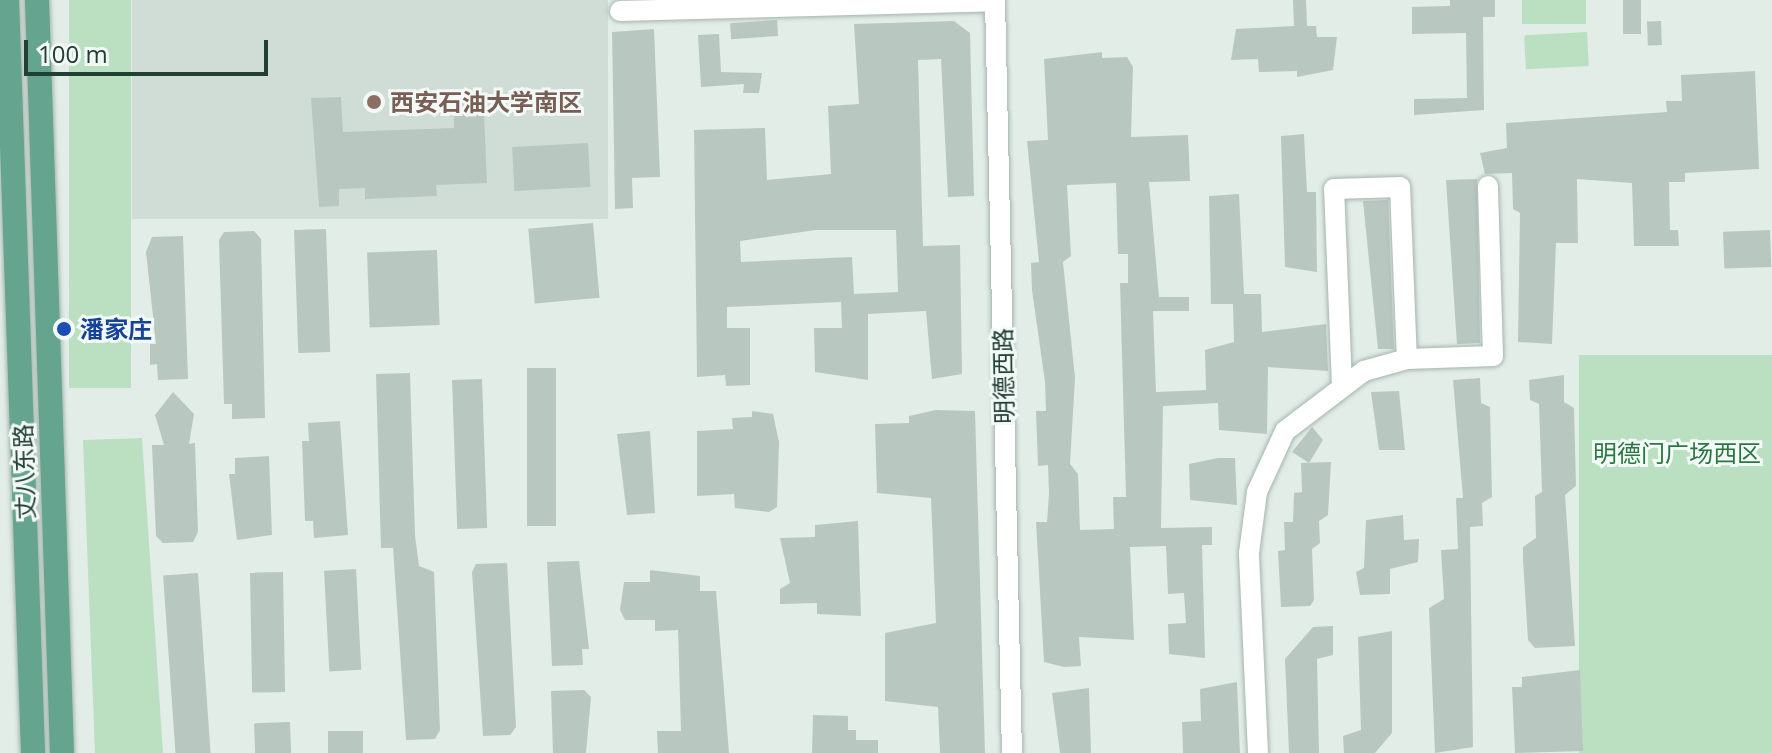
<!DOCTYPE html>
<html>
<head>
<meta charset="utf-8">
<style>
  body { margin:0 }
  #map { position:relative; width:1772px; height:753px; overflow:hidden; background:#e2ede7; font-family:"Open Sans","Noto Sans SC",sans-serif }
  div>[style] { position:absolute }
  .built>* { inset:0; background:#d0ddd6; transform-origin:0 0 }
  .green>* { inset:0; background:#bbdfc1; transform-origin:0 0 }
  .building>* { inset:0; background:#b8c8c0; transform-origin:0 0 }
  .roads { filter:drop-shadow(0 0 2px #a4b5ae) drop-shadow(0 0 2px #a4b5ae) }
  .minor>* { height:20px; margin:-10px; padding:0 10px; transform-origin:10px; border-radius:10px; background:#fff }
  .major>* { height:24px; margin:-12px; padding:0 12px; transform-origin:12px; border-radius:12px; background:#65a48f }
  .dots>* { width:22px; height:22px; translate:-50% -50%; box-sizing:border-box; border:4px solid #f3f9f6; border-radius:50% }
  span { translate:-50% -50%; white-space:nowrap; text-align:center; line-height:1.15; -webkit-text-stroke:6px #f3f9f6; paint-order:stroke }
  .education-label { font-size:24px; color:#785e54; font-weight:700 }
  .left { translate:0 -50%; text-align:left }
  .transit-label { font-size:24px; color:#164399; font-weight:700 }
  .street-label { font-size:24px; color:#213f35 }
  .park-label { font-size:24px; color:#2a7841 }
  .scale { position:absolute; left:24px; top:40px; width:244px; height:36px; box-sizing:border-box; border:4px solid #213f35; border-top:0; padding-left:10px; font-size:24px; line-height:28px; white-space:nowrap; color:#213f35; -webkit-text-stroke:6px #f3f9f6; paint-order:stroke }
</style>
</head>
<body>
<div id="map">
  <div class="built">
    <i style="left:132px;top:0;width:476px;height:219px"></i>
  </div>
  <div class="green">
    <i style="left:69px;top:0;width:62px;height:388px"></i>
    <i style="left:1522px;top:0;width:64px;height:24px"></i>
    <i style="left:1587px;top:32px;width:34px;height:63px;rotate:87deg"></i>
    <i style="left:1772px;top:355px;width:398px;height:193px;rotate:90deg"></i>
    <i style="clip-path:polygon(142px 438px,163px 753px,95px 753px,83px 440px)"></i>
  </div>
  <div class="building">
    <i style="clip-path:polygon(1293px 0,1306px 0,1307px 26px,1316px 26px,1317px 37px,1337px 37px,1333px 70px,1297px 77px,1297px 71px,1259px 72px,1258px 59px,1231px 60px,1236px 29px,1294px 26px)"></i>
    <i style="clip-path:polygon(1450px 0,1495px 0,1495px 17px,1483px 17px,1484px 110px,1414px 115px,1414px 99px,1467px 98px,1466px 33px,1412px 34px,1412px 7px,1450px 6px)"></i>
    <i style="left:1623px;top:0;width:18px;height:34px"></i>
    <i style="left:777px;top:20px;width:16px;height:47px;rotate:86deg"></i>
    <i style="clip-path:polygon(evenodd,954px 21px,970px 33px,974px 196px,948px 197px,941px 59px,918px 60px,923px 246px,960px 245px,962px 374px,932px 379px,926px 311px,868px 314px,868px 380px,815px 372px,814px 328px,842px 328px,841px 302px,727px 307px,727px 328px,750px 328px,750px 385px,726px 386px,725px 375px,697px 377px,694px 130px,765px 128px,767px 180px,831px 174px,828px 106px,859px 104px,854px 24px,954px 21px,816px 230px,896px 230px,898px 292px,854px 294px,852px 257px,741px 262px,740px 241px,816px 230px)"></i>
    <i style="left:1661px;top:21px;width:24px;height:14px;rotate:88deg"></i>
    <i style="clip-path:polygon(654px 29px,660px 177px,632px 178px,633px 208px,615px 209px,612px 32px)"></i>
    <i style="clip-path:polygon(719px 34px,721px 72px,762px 73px,759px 93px,743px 93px,744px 84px,701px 87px,698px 35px)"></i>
    <i style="clip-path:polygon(evenodd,1102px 52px,1102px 58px,1127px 57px,1133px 67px,1131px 137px,1188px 135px,1190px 181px,1149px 182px,1159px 297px,1189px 297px,1189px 311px,1153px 311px,1156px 392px,1206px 390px,1205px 350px,1234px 342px,1233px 304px,1211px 304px,1209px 196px,1239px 194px,1244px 294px,1261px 294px,1262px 332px,1326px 324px,1328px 371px,1268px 367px,1267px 434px,1219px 430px,1218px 403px,1163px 406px,1161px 528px,1212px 527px,1212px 545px,1202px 545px,1205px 658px,1169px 654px,1168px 624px,1186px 623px,1184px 593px,1168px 594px,1166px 546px,1130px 547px,1134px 640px,1079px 637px,1081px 666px,1064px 667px,1044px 662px,1036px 522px,1047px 522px,1049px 494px,1048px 465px,1038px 466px,1036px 411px,1046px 411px,1045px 382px,1032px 290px,1031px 263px,1039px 262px,1027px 141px,1048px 140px,1044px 59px,1102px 52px,1116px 183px,1118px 254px,1128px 254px,1128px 283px,1120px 283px,1126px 497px,1113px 497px,1114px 529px,1080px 530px,1078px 474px,1070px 464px,1075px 378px,1063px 262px,1071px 256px,1067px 185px,1116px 183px)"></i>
    <i style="clip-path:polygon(1755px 71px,1759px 169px,1685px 173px,1685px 182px,1669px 182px,1670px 230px,1678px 230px,1679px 246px,1634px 246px,1632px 183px,1577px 179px,1578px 243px,1556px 243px,1552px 344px,1518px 342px,1520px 213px,1513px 209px,1512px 173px,1485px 174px,1480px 153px,1507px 148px,1506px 123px,1667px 112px,1666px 101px,1682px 101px,1681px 75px)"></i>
    <i style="clip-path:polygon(483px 91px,487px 183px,436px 185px,437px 196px,365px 199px,365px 188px,339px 189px,339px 206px,319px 207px,311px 98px,341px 97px,343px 132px,454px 128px,453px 93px)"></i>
    <i style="clip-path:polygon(1304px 134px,1307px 192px,1316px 192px,1317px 272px,1285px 267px,1281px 136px)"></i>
    <i style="left:588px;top:143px;width:44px;height:76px;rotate:87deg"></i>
    <i style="clip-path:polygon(1477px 179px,1480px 343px,1457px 344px,1446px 180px)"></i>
    <i style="clip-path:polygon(1388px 200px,1394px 349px,1378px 349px,1363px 201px)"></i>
    <i style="left:593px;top:223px;width:75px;height:65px;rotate:85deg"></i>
    <i style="left:326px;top:229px;width:123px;height:32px;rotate:88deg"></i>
    <i style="left:1770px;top:230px;width:37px;height:47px;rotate:88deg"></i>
    <i style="clip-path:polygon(254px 231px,261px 239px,265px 418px,232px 419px,232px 404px,224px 404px,219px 240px,224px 232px)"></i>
    <i style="clip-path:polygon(183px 236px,188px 379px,158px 380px,157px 364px,150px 365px,150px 344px,156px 344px,146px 252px,152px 237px)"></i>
    <i style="left:437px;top:250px;width:75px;height:70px;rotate:88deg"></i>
    <i style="left:527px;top:368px;width:29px;height:158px"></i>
    <i style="clip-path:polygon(410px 373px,415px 536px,419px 566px,434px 572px,440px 730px,435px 739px,406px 740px,393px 548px,381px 548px,376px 374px)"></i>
    <i style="clip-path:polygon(1564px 375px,1564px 402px,1574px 408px,1576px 486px,1565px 495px,1575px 646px,1535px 648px,1528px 640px,1523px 560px,1523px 547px,1536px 538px,1535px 496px,1542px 492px,1539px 404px,1530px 400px,1529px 380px)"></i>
    <i style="clip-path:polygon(1480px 378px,1481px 403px,1490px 407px,1492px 497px,1482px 503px,1483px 526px,1470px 527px,1473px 747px,1435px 753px,1429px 608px,1444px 599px,1441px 550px,1458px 549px,1456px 498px,1463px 498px,1453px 380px)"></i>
    <i style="left:482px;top:379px;width:149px;height:30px;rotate:88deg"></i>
    <i style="clip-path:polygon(1399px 391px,1405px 450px,1379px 450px,1371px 392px)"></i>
    <i style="clip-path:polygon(173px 392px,194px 414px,189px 444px,195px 443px,198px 532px,193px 542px,163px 543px,156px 536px,152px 445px,164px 445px,155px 415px)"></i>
    <i style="clip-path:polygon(936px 410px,975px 411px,985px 753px,940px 753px,938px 707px,885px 701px,885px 633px,936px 623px,931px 498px,877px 493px,875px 424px,909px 423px,909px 416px)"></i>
    <i style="clip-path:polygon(752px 411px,773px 414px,779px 442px,777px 507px,769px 512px,735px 508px,734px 494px,697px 496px,697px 431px,733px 429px,732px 418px,752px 417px)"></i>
    <i style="clip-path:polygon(340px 421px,348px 535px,314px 538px,313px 521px,305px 521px,302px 441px,309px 441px,308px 423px)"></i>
    <i style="clip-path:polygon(1312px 427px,1323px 440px,1309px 463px,1292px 452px)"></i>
    <i style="clip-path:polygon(650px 431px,655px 513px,627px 515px,617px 434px)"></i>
    <i style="clip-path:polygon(269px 456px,272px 535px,237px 540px,229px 474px,235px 474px,235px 458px)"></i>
    <i style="clip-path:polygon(1218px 458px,1235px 458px,1237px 505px,1190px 500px,1189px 464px)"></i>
    <i style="clip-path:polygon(1331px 462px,1328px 515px,1319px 521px,1320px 543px,1312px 549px,1314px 600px,1310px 606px,1281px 607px,1278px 551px,1285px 550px,1284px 522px,1293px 522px,1294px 493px,1302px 492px,1301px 463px)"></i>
    <i style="clip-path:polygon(1403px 515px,1404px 540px,1419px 539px,1418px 562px,1390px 569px,1390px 594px,1360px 595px,1356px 572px,1364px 568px,1366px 520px)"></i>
    <i style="clip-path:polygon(858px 521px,861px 616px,817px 614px,817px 603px,780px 604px,780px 589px,790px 583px,780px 538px,815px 537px,815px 525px)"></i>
    <i style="clip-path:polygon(579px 561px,589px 649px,582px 649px,583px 665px,552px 666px,547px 562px)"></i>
    <i style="clip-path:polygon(507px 563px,516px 727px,510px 735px,483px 736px,472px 572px,476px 564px)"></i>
    <i style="left:356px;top:569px;width:101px;height:32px;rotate:87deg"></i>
    <i style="clip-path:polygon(650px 570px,700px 576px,700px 591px,716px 591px,729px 753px,658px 753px,657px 731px,681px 731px,678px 630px,655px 631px,655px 620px,625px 620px,620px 610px,624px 582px,650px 582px)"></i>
    <i style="left:283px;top:572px;width:120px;height:33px;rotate:89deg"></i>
    <i style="left:198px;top:573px;width:181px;height:35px;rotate:86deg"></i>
    <i style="clip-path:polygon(1333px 626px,1333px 655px,1317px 659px,1319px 753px,1289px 753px,1285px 659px,1313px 627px)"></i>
    <i style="clip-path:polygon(1392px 631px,1392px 733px,1375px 753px,1344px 753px,1343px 736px,1361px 730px,1358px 637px)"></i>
    <i style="clip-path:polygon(1580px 670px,1583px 751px,1515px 753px,1512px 687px,1522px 687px,1522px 677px)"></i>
    <i style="clip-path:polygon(1237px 682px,1240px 753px,1183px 753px,1182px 722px,1201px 721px,1200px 689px)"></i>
    <i style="clip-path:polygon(1089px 688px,1091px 753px,1060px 753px,1052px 693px)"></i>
    <i style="clip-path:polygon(584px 690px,591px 697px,586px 753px,553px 753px,551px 691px)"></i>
    <i style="clip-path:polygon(813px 715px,848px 716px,848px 730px,856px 730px,856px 740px,878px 740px,878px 753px,812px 753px)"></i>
    <i style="left:290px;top:722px;width:31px;height:36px;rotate:88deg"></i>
    <i style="left:328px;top:731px;width:35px;height:22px"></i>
  </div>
  <div class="roads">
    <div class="minor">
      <i style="left:995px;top:0;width:753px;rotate:88.71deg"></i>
      <i style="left:620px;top:11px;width:375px;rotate:-1.5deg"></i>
      <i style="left:1342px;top:386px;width:197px;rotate:-92.3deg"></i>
      <i style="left:1334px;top:189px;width:66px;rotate:-1.7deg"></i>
      <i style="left:1400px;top:187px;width:172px;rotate:87.7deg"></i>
      <i style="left:1258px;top:753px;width:200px;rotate:-92.6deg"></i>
      <i style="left:1249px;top:553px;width:62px;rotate:-82.5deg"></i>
      <i style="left:1257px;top:492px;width:67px;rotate:-65.3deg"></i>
      <i style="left:1285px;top:431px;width:99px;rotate:-37.2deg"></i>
      <i style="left:1364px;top:371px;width:45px;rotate:-15.6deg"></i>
      <i style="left:1407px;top:359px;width:86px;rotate:-2deg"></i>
      <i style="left:1493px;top:356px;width:170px;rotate:-91.7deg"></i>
    </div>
    <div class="major">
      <i style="left:7px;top:0;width:753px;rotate:88.02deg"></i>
      <i style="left:37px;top:0;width:753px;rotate:88.1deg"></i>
    </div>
  </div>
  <div class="dots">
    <i style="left:374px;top:102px;background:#8d6e63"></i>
    <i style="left:64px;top:329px;background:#1a4fb4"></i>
  </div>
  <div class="education-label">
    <span class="left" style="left:390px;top:102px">西安石油大学南区</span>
  </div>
  <div class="transit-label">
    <span class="left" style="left:80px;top:329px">潘家庄</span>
  </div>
  <div class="street-label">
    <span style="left:1003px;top:376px;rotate:-91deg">明德西路</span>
    <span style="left:24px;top:472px;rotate:-92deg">丈八东路</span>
  </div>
  <div class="park-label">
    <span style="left:1677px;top:453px">明德门广场西区</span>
  </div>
  <div class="scale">100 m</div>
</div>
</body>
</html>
